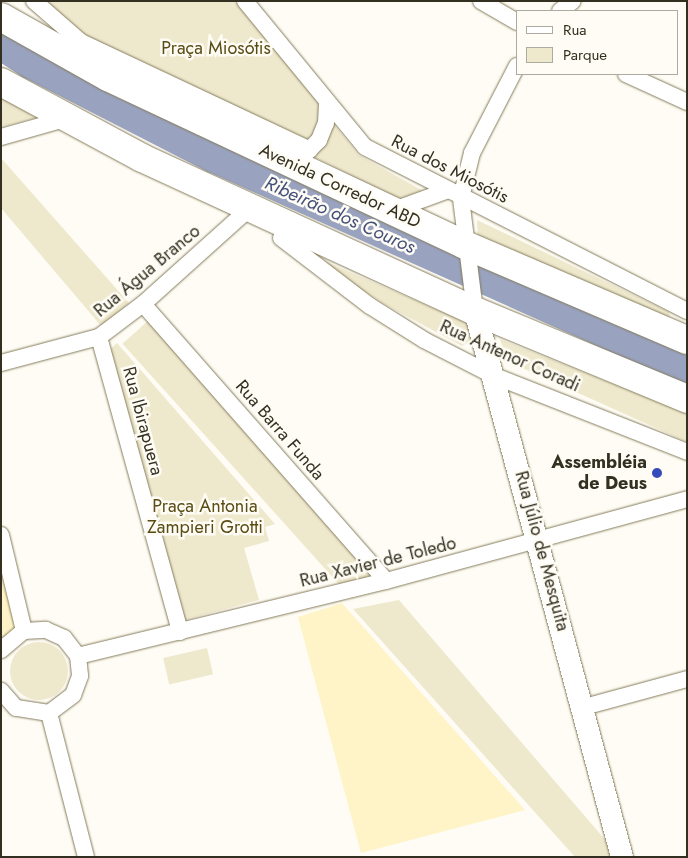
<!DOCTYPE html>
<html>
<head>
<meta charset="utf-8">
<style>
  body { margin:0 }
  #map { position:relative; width:688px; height:858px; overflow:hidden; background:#fefcf4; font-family:Jost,sans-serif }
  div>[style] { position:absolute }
  .built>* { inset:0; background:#fff4c7 }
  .green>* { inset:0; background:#eee8cd; transform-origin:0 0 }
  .round { border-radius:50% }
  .river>* { height:30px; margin:-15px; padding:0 15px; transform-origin:15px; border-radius:15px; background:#99a3c0 }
  .roads { filter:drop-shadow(0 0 1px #847b5a) drop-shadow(0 0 1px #847b5a) }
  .street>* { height:16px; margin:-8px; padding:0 8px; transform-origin:8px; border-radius:8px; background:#fff }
  .secondary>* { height:22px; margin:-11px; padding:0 11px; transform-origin:11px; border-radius:11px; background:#fff }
  .highway>* { height:28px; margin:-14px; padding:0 14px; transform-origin:14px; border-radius:14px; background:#fff }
  .dots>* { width:14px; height:14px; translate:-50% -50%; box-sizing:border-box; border:2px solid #fefcf4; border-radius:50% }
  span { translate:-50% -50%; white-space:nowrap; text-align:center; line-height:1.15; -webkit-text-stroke:5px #fefcf4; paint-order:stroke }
  .park-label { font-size:18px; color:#594c15 }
  .street-label { font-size:18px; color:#333021 }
  .poi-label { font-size:18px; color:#333021; font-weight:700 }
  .right { translate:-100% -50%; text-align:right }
  .water-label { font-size:19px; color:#43507c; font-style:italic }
  .frame { position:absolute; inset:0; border:2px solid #333021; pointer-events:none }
  .legend { position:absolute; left:516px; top:10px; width:162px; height:65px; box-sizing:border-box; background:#fefcf4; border:1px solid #adaaa0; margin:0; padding:6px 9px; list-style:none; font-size:15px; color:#333021 }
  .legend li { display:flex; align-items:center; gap:10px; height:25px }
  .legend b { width:25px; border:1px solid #adaaa0 }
</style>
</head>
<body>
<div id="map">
  <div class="built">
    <i style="clip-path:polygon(1px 553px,18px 628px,1px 641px)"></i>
    <i style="clip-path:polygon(342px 603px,525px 810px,361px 853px,298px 617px)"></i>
  </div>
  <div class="green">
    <i style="clip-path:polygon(41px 1px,239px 1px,322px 105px,322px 123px,308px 146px,86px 36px)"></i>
    <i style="clip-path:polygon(1px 96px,40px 117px,1px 127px)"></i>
    <i style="clip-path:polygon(328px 117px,359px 155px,425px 192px,401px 200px,308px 154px)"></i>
    <i style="clip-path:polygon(1px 158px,129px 303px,102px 327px,1px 208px)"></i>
    <i style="clip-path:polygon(477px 220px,669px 312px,670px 316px,667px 321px,478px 244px)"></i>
    <i style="clip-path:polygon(308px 254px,468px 323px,476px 339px,462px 346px,384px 304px)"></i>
    <i style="left:150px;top:319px;width:343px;height:37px;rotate:48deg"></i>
    <i style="clip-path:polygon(500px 339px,687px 413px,687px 442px,507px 361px)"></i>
    <i style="clip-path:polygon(117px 343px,275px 524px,265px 527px,269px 541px,244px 548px,259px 600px,182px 621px,107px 352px)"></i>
    <i style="clip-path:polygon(399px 600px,608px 843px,612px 857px,575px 857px,353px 609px)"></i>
    <i class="round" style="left:10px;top:642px;width:58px;height:58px"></i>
    <i style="left:207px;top:648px;width:27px;height:45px;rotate:77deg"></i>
  </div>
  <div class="river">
    <i style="left:1px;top:45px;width:35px;rotate:33deg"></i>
    <i style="left:30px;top:64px;width:207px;rotate:27.1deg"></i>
    <i style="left:214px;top:158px;width:518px;rotate:24.14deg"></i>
  </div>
  <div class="roads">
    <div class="street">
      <i style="left:34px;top:1px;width:62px;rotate:41.1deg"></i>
      <i style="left:81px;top:42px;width:253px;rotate:25.2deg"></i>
      <i style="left:245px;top:1px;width:189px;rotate:50.6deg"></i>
      <i style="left:365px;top:147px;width:361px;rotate:27deg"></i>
      <i style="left:481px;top:1px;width:42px;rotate:30.3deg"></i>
      <i style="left:560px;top:11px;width:16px;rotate:-38deg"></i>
      <i style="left:626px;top:74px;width:67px;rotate:24.7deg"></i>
      <i style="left:1px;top:137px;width:66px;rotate:-15.7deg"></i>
      <i style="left:303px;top:156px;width:23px;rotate:-45deg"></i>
      <i style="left:319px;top:140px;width:18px;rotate:-68deg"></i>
      <i style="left:326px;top:123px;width:19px;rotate:-87deg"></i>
      <i style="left:391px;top:211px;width:59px;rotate:-20deg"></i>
      <i style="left:281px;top:238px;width:112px;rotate:37.4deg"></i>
      <i style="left:370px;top:306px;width:64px;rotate:32.2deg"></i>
      <i style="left:424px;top:340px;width:76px;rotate:27.2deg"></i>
      <i style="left:492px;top:375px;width:210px;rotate:21.5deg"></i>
      <i style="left:143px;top:304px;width:368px;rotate:48.7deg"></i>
      <i style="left:475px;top:311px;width:114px;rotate:-97.1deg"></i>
      <i style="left:461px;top:198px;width:46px;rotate:-76.3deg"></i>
      <i style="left:472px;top:153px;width:98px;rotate:-62.7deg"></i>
      <i style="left:99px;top:337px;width:306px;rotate:74.6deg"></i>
      <i style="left:1px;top:363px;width:101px;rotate:-14.9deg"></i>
      <i style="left:99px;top:337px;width:55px;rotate:-36.9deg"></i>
      <i style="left:143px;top:304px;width:145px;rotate:-41.9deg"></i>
      <i style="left:1px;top:535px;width:99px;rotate:76.5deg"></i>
      <i style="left:1px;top:650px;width:30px;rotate:-40deg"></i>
      <i style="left:24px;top:631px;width:22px;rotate:-3deg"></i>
      <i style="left:46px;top:630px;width:20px;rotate:24deg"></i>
      <i style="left:64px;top:638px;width:23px;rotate:52deg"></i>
      <i style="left:78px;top:656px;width:20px;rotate:84deg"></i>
      <i style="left:80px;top:676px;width:20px;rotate:110deg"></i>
      <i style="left:73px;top:695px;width:30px;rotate:143deg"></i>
      <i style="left:49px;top:713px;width:33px;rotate:-171deg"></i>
      <i style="left:16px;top:708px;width:23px;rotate:-131deg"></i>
      <i style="left:78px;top:656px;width:317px;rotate:-13.7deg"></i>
      <i style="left:386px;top:581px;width:312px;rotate:-15.2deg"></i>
      <i style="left:584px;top:707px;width:107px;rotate:-15.2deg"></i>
      <i style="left:49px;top:713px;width:149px;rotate:75.6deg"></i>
    </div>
    <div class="secondary">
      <i style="left:475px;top:311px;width:565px;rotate:74.93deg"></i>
    </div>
    <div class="highway">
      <i style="left:1px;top:17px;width:123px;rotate:29.3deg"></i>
      <i style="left:108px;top:77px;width:395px;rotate:25.2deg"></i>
      <i style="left:465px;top:245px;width:241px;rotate:23.2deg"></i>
      <i style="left:1px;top:82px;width:160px;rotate:28.3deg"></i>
      <i style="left:142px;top:158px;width:366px;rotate:24.7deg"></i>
      <i style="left:475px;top:311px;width:230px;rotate:22.5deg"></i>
    </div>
  </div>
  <div class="dots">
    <i style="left:657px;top:473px;background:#354abc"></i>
  </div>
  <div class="park-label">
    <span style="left:216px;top:48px">Praça Miosótis</span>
    <span style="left:205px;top:517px">Praça Antonia<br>Zampieri Grotti</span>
  </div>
  <div class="street-label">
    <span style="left:450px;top:169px;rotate:27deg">Rua dos Miosótis</span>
    <span style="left:340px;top:186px;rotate:25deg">Avenida Corredor ABD</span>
    <span style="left:147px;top:271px;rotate:-40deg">Rua Água Branco</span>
    <span style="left:510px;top:356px;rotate:24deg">Rua Antenor Coradi</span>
    <span style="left:143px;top:421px;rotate:75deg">Rua Ibirapuera</span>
    <span style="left:280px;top:430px;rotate:49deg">Rua Barra Funda</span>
    <span style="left:542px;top:551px;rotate:75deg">Rua Júlio de Mesquita</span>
    <span style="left:378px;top:562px;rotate:-14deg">Rua Xavier de Toledo</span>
  </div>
  <div class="poi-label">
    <span class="right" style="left:647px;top:473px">Assembléia<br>de Deus</span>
  </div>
  <div class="water-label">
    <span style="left:340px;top:215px;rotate:24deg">Ribeirão dos Couros</span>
  </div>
  <div class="frame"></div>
  <ul class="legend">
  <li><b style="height:6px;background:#fff"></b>Rua</li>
  <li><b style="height:14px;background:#eee8cd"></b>Parque</li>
  </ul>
</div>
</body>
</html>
